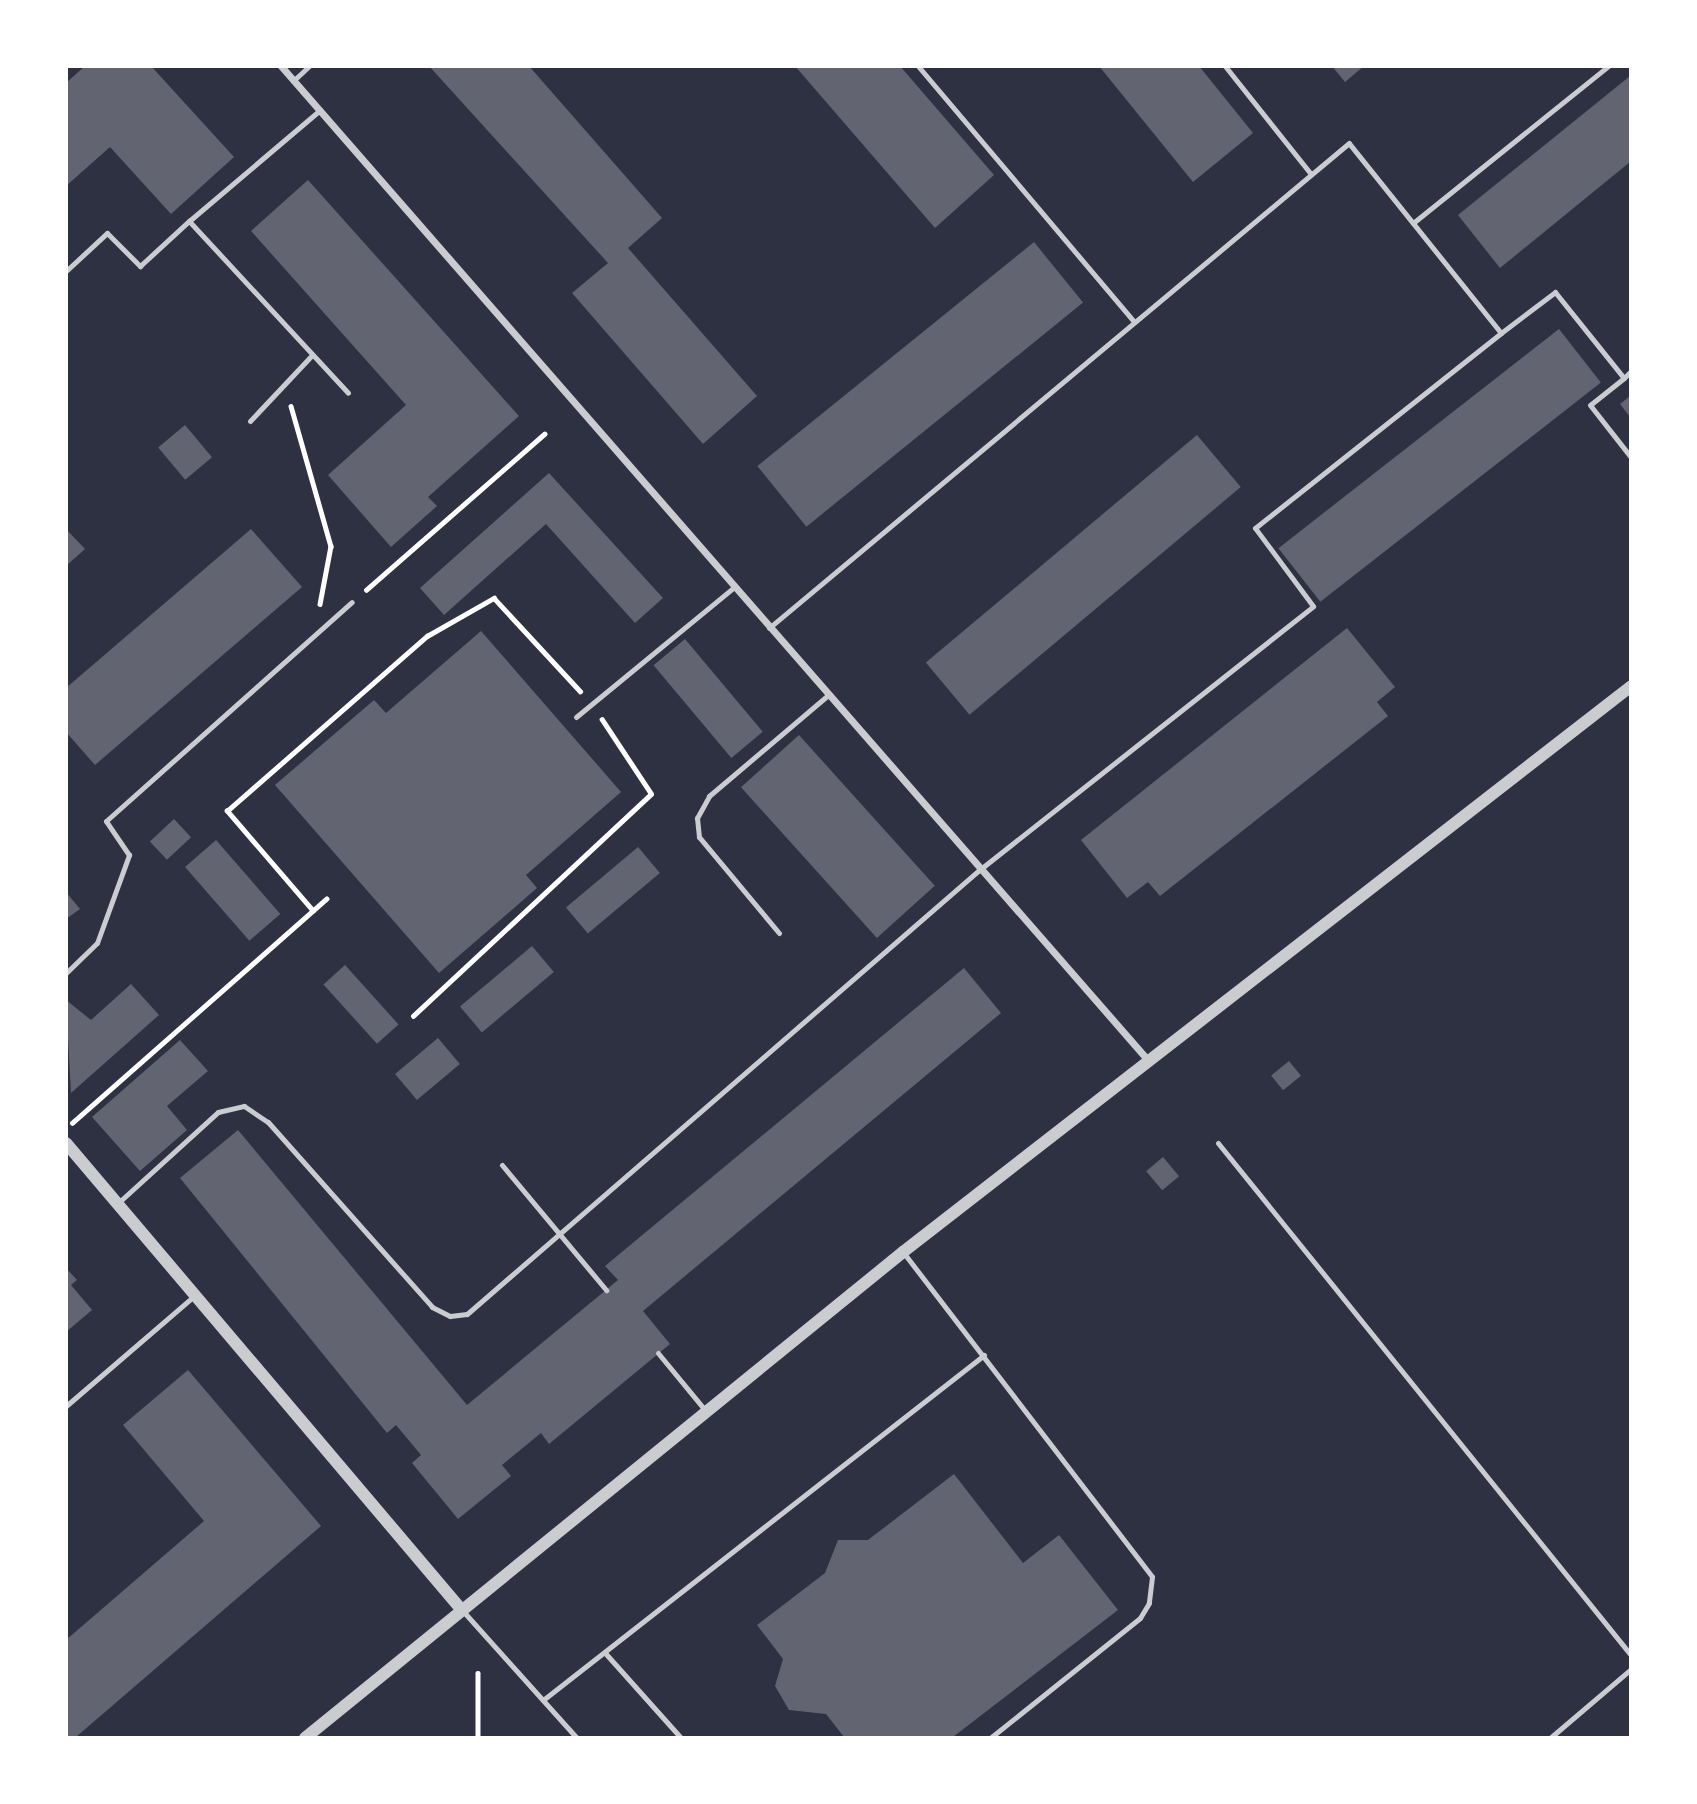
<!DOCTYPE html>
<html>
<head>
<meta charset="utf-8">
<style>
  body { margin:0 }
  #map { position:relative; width:1697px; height:1804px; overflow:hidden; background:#2d3142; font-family:Inter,sans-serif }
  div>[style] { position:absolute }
  .building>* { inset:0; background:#626471; transform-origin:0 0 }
  .path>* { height:4.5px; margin:-2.25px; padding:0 2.25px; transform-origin:2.25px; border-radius:2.25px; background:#fff }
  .service>* { height:5px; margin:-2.5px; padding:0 2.5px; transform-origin:2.5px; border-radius:2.5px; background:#caccd0 }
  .minor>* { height:7px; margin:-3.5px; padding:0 3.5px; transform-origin:3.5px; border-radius:3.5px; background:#caccd0 }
  .tertiary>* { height:12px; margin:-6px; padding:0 6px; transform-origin:6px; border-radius:6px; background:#caccd0 }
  span { translate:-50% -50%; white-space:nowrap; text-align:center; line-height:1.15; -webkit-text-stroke:7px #fff; paint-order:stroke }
  .frame { position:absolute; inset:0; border:68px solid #fff; pointer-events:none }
</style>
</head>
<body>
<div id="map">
  <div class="building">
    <i style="clip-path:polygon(85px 66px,151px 66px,234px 157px,171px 214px,110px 147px,66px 186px,66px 83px)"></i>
    <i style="clip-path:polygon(429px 66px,529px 66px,662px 218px,628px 248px,757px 396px,703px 444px,572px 293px,608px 263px)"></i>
    <i style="clip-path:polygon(795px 66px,900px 66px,994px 175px,935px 228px)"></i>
    <i style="clip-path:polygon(1099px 66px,1199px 66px,1253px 133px,1193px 182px)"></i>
    <i style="clip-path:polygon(1332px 66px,1364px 66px,1345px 82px)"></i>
    <i style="clip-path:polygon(1630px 76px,1630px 162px,1500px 268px,1458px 215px)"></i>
    <i style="clip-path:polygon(308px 180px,519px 416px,428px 497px,437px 506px,391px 547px,328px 475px,406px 405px,251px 231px)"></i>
    <i style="left:1034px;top:242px;width:78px;height:356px;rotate:51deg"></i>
    <i style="left:1559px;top:329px;width:68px;height:356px;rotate:52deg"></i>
    <i style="clip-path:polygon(1630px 396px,1630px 417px,1620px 404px)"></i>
    <i style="left:185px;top:425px;width:42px;height:35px;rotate:50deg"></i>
    <i style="left:1197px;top:435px;width:68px;height:354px;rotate:50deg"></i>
    <i style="clip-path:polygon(549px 473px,663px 598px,635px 623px,546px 524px,444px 615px,420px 588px)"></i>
    <i style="clip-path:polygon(66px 529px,85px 549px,66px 566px)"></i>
    <i style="clip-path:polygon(251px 529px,302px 587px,95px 765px,66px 732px,66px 688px)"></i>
    <i style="clip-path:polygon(1347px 628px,1395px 687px,1377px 702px,1388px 716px,1160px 896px,1148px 882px,1127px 898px,1081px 840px)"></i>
    <i style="clip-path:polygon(481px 631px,621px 792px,526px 875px,537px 888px,439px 973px,275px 785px,374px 700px,386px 713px)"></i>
    <i style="left:685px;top:639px;width:121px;height:41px;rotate:50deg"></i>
    <i style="left:799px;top:735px;width:203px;height:78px;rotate:48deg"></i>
    <i style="left:174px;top:819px;width:25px;height:33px;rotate:47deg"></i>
    <i style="left:216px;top:840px;width:98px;height:41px;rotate:49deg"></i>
    <i style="left:638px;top:847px;width:34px;height:94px;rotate:50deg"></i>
    <i style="clip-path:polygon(66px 892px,80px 909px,66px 919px)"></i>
    <i style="left:532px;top:946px;width:34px;height:94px;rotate:50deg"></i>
    <i style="left:345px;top:965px;width:80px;height:29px;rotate:48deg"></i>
    <i style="clip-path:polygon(964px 968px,1001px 1013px,643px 1311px,670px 1344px,549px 1444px,541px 1433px,502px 1465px,511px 1476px,458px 1519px,412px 1463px,421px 1455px,396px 1425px,387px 1433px,180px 1178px,238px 1130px,467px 1405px,618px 1280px,605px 1266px)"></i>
    <i style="clip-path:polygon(131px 984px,159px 1015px,71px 1093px,66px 1000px,91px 1020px)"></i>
    <i style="left:438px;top:1038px;width:34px;height:56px;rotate:50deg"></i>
    <i style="clip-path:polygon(180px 1040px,208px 1071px,167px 1106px,187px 1130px,140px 1171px,92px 1117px)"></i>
    <i style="left:1289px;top:1061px;width:19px;height:23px;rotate:51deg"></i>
    <i style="left:1163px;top:1157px;width:25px;height:22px;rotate:50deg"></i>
    <i style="clip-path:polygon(66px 1268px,77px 1280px,71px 1285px,92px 1310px,66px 1332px)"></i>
    <i style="clip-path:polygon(188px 1370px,321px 1526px,76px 1737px,66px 1737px,66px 1640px,204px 1521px,123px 1425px)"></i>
    <i style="clip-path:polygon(954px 1474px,1023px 1563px,1059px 1535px,1118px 1610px,953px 1737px,844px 1737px,826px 1714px,789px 1710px,775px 1686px,783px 1659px,757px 1625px,825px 1573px,838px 1540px,868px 1540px)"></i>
  </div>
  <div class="path">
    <i style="left:291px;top:406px;width:146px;rotate:74.1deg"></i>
    <i style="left:331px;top:546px;width:59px;rotate:100.7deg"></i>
    <i style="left:366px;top:590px;width:237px;rotate:-41.2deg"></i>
    <i style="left:313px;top:911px;width:132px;rotate:-130.7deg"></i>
    <i style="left:227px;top:811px;width:266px;rotate:-41.2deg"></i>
    <i style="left:427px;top:636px;width:77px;rotate:-29.6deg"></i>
    <i style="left:494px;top:598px;width:127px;rotate:47.2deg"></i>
    <i style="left:413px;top:1016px;width:325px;rotate:-43deg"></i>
    <i style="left:651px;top:794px;width:89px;rotate:-123.5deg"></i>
    <i style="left:72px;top:1123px;width:339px;rotate:-41.4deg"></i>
    <i style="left:478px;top:1673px;width:65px;rotate:90deg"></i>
  </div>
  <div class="service">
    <i style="left:918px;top:66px;width:335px;rotate:49.8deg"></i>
    <i style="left:1225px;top:66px;width:138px;rotate:51.5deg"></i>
    <i style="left:293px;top:81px;width:22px;rotate:-43deg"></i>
    <i style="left:320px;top:110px;width:172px;rotate:139.7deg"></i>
    <i style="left:189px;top:221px;width:234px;rotate:47.2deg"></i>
    <i style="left:1413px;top:223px;width:250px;rotate:-38.8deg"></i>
    <i style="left:66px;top:271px;width:56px;rotate:-42.8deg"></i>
    <i style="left:107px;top:233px;width:47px;rotate:45deg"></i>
    <i style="left:140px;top:266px;width:67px;rotate:-42.6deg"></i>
    <i style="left:1501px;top:333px;width:68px;rotate:-37.2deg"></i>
    <i style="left:1555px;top:292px;width:110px;rotate:51.3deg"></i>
    <i style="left:1624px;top:378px;width:8px;rotate:-45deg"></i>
    <i style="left:1624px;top:378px;width:43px;rotate:141.5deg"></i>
    <i style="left:1590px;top:405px;width:65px;rotate:51.9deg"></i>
    <i style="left:250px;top:421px;width:91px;rotate:-46.8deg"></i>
    <i style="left:576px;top:717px;width:203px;rotate:-39.4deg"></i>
    <i style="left:779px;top:933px;width:125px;rotate:-129.8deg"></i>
    <i style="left:699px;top:837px;width:19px;rotate:-96deg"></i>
    <i style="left:697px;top:818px;width:25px;rotate:-61deg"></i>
    <i style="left:709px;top:796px;width:155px;rotate:-40.3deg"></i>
    <i style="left:66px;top:973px;width:43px;rotate:-44.1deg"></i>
    <i style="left:97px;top:943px;width:94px;rotate:-70deg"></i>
    <i style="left:129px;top:855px;width:41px;rotate:-124.1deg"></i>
    <i style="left:106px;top:821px;width:329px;rotate:-41.7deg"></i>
    <i style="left:1218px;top:1143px;width:656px;rotate:51.12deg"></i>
    <i style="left:502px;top:1165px;width:163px;rotate:50.2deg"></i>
    <i style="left:118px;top:1203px;width:135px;rotate:-42.3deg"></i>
    <i style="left:218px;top:1112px;width:27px;rotate:-13deg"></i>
    <i style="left:244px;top:1106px;width:29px;rotate:34deg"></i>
    <i style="left:268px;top:1122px;width:247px;rotate:48.4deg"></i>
    <i style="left:432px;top:1307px;width:20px;rotate:27deg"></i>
    <i style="left:450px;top:1316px;width:17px;rotate:-7deg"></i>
    <i style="left:467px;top:1314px;width:676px;rotate:-40.92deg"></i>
    <i style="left:978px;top:871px;width:427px;rotate:-38.3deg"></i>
    <i style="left:1313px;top:606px;width:97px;rotate:-126.6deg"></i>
    <i style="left:1255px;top:528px;width:314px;rotate:-38.4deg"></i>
    <i style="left:1501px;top:333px;width:243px;rotate:-128.7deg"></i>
    <i style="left:1349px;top:143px;width:756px;rotate:140.1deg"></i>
    <i style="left:903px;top:1252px;width:409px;rotate:52.5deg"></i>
    <i style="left:1152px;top:1577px;width:26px;rotate:97deg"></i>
    <i style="left:1149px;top:1603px;width:17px;rotate:121deg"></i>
    <i style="left:1140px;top:1618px;width:192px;rotate:141.3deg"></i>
    <i style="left:658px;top:1353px;width:74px;rotate:50.5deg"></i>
    <i style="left:66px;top:1406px;width:169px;rotate:-40.7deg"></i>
    <i style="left:462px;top:1610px;width:172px;rotate:48.1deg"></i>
    <i style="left:606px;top:1654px;width:113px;rotate:48.2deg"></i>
    <i style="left:543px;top:1700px;width:560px;rotate:-38.04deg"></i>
    <i style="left:1550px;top:1738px;width:105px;rotate:-40.4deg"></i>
  </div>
  <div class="minor">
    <i style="left:281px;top:66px;width:1318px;rotate:48.91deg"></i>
  </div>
  <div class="tertiary">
    <i style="left:66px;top:1143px;width:609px;rotate:49.72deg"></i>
    <i style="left:305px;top:1738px;width:771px;rotate:-39.1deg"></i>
    <i style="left:903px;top:1252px;width:921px;rotate:-37.85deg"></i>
  </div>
  <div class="frame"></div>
</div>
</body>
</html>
